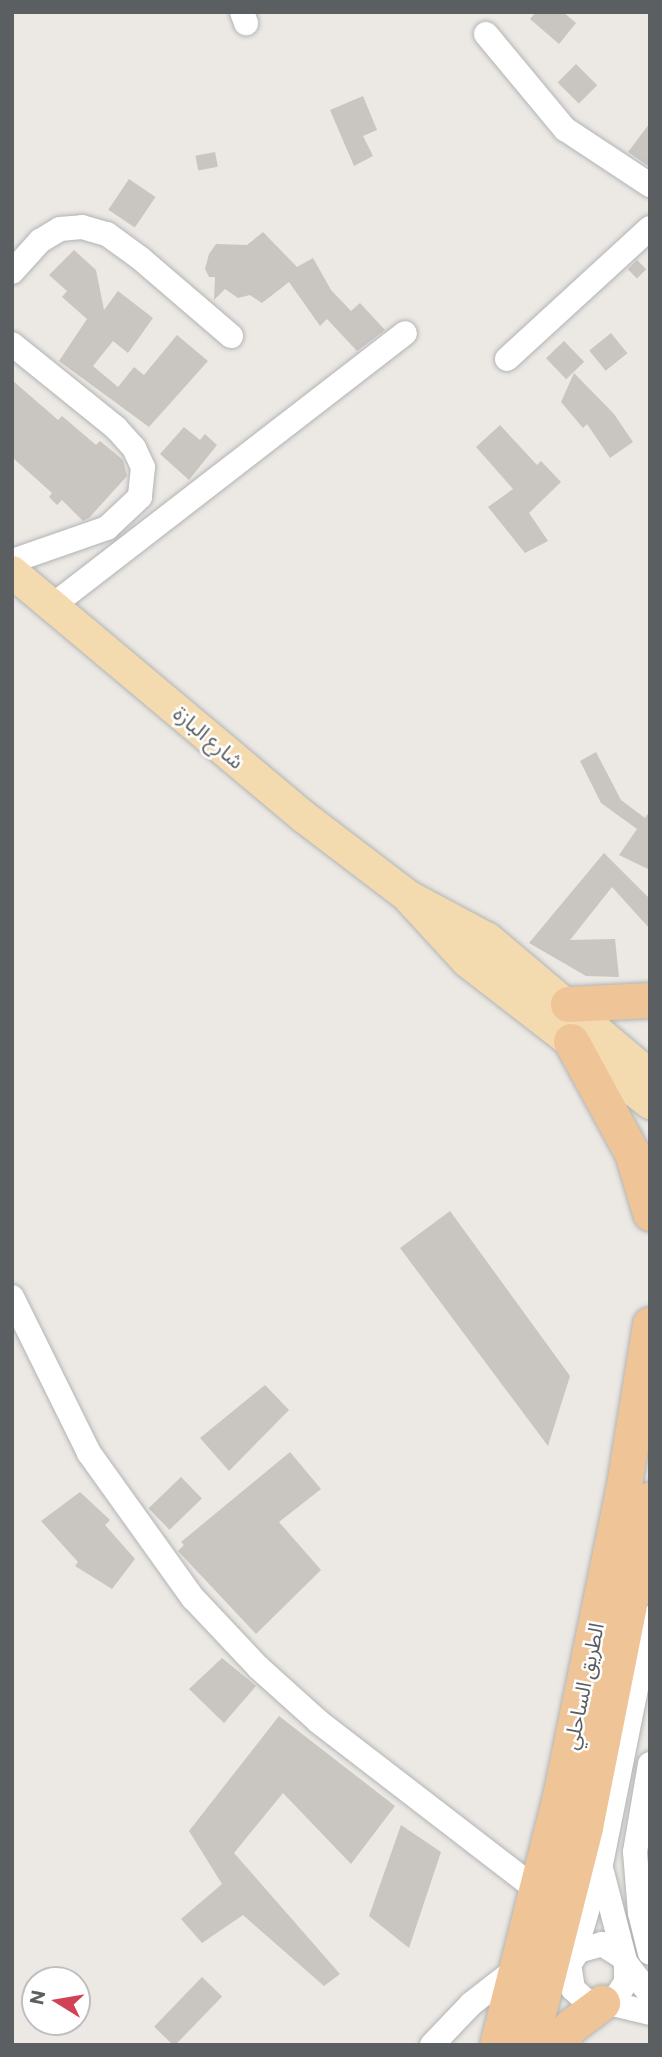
<!DOCTYPE html>
<html>
<head>
<meta charset="utf-8">
<style>
  body { margin:0 }
  #map { position:relative; width:662px; height:2057px; overflow:hidden; background:#ece8e3; font-family:Commissioner,"Noto Sans Arabic",sans-serif }
  div>[style] { position:absolute }
  .building>* { inset:0; background:#c9c5c1; transform-origin:0 0 }
  .roads { filter:drop-shadow(0 0 2px #b0b4b6) drop-shadow(0 0 2px #b0b4b6) }
  .minor>* { height:24px; margin:-12px; padding:0 12px; transform-origin:12px; border-radius:12px; background:#fff }
  .major>* { height:32px; margin:-16px; padding:0 16px; transform-origin:16px; border-radius:16px; background:#f4daaf }
  .highway>* { height:35px; margin:-17.5px; padding:0 17.5px; transform-origin:17.5px; border-radius:17.5px; background:#efc597 }
  span { translate:-50% -50%; white-space:nowrap; text-align:center; line-height:1.15; -webkit-text-stroke:5px #fff; paint-order:stroke }
  .street-label { font-size:21px; color:#5b5f61 }
  .frame { position:absolute; inset:0; border:14px solid #5b5f61; pointer-events:none }
  .north { position:absolute; left:21px; top:1966px; width:70px; height:70px; box-sizing:border-box; background:#fff; border:2px solid #bdbfc0; border-radius:50%; rotate:281deg; font-size:19px; font-weight:700; line-height:28px; text-align:center; color:#5b5f61 }
  .north::after { content:''; display:block; margin:auto; width:24px; height:32px; background:#d24257; clip-path:polygon(50% 0,100% 100%,50% 72%,0 100%) }
</style>
</head>
<body>
<div id="map">
  <div class="building">
    <i style="clip-path:polygon(536px 12px,563px 12px,576px 23px,559px 44px,530px 19px)"></i>
    <i style="left:576px;top:64px;width:30px;height:26px;rotate:45deg"></i>
    <i style="clip-path:polygon(363px 96px,377px 130px,363px 136px,373px 156px,354px 166px,330px 110px)"></i>
    <i style="clip-path:polygon(650px 123px,650px 167px,628px 152px)"></i>
    <i style="left:215px;top:152px;width:15px;height:20px;rotate:79deg"></i>
    <i style="left:129px;top:179px;width:32px;height:37px;rotate:34deg"></i>
    <i style="clip-path:polygon(263px 232px,297px 267px,313px 258px,331px 290px,351px 311px,360px 303px,385px 330px,357px 351px,327px 319px,320px 326px,289px 282px,262px 303px,250px 295px,238px 298px,225px 289px,214px 300px,215px 277px,209px 277px,205px 269px,209px 254px,216px 244px,247px 245px)"></i>
    <i style="clip-path:polygon(74px 250px,96px 270px,104px 310px,118px 291px,153px 318px,128px 353px,113px 341px,93px 366px,118px 387px,134px 367px,144px 375px,177px 335px,208px 361px,149px 427px,59px 361px,87px 319px,62px 297px,67px 291px,49px 275px)"></i>
    <i style="left:637px;top:260px;width:13px;height:13px;rotate:45deg"></i>
    <i style="left:611px;top:333px;width:26px;height:28px;rotate:51deg"></i>
    <i style="left:564px;top:341px;width:29px;height:25px;rotate:46deg"></i>
    <i style="clip-path:polygon(574px 373px,614px 414px,633px 442px,610px 458px,587px 424px,583px 428px,561px 402px)"></i>
    <i style="clip-path:polygon(12px 380px,58px 420px,62px 416px,96px 445px,100px 441px,123px 460px,127px 476px,89px 518px,83px 521px,62px 500px,57px 505px,49px 497px,52px 493px,12px 457px)"></i>
    <i style="clip-path:polygon(500px 425px,537px 465px,541px 461px,561px 482px,529px 513px,548px 541px,525px 553px,488px 507px,513px 489px,476px 447px)"></i>
    <i style="clip-path:polygon(184px 427px,200px 440px,205px 434px,217px 445px,189px 480px,160px 454px)"></i>
    <i style="clip-path:polygon(596px 752px,621px 800px,645px 818px,650px 811px,650px 870px,619px 855px,637px 829px,601px 803px,580px 761px)"></i>
    <i style="clip-path:polygon(604px 853px,650px 899px,650px 929px,612px 887px,570px 940px,615px 939px,619px 977px,586px 976px,529px 943px)"></i>
    <i style="clip-path:polygon(450px 1211px,570px 1376px,548px 1446px,400px 1248px)"></i>
    <i style="clip-path:polygon(265px 1385px,289px 1410px,229px 1471px,200px 1438px)"></i>
    <i style="clip-path:polygon(290px 1452px,321px 1489px,279px 1522px,321px 1570px,256px 1634px,178px 1551px,184px 1545px,181px 1542px)"></i>
    <i style="left:181px;top:1477px;width:30px;height:45px;rotate:46deg"></i>
    <i style="clip-path:polygon(80px 1492px,110px 1520px,105px 1525px,135px 1559px,112px 1589px,75px 1566px,78px 1562px,41px 1521px)"></i>
    <i style="clip-path:polygon(222px 1658px,256px 1686px,224px 1723px,189px 1689px)"></i>
    <i style="clip-path:polygon(279px 1716px,395px 1806px,351px 1864px,283px 1793px,234px 1853px,340px 1974px,324px 1986px,243px 1915px,202px 1943px,181px 1919px,222px 1884px,189px 1831px)"></i>
    <i style="clip-path:polygon(401px 1825px,441px 1852px,409px 1948px,369px 1916px)"></i>
    <i style="left:202px;top:1977px;width:28px;height:69px;rotate:44deg"></i>
  </div>
  <div class="roads">
    <div class="minor">
      <i style="left:242px;top:12px;width:12px;rotate:70deg"></i>
      <i style="left:486px;top:34px;width:124px;rotate:50.3deg"></i>
      <i style="left:565px;top:129px;width:102px;rotate:33.4deg"></i>
      <i style="left:12px;top:272px;width:42px;rotate:-47.9deg"></i>
      <i style="left:40px;top:241px;width:23px;rotate:-31deg"></i>
      <i style="left:60px;top:229px;width:22px;rotate:-5deg"></i>
      <i style="left:82px;top:227px;width:26px;rotate:16deg"></i>
      <i style="left:107px;top:234px;width:41px;rotate:36deg"></i>
      <i style="left:140px;top:258px;width:120px;rotate:40.6deg"></i>
      <i style="left:12px;top:344px;width:134px;rotate:38.9deg"></i>
      <i style="left:116px;top:428px;width:27px;rotate:48deg"></i>
      <i style="left:134px;top:448px;width:21px;rotate:65deg"></i>
      <i style="left:143px;top:467px;width:30px;rotate:96deg"></i>
      <i style="left:140px;top:497px;width:45px;rotate:136.8deg"></i>
      <i style="left:107px;top:528px;width:101px;rotate:160.8deg"></i>
      <i style="left:507px;top:359px;width:194px;rotate:-42.5deg"></i>
      <i style="left:52px;top:606px;width:446px;rotate:-37.7deg"></i>
      <i style="left:12px;top:1297px;width:174px;rotate:63.7deg"></i>
      <i style="left:89px;top:1453px;width:178px;rotate:54.4deg"></i>
      <i style="left:193px;top:1598px;width:96px;rotate:46.7deg"></i>
      <i style="left:259px;top:1668px;width:81px;rotate:42deg"></i>
      <i style="left:319px;top:1722px;width:274px;rotate:37.6deg"></i>
      <i style="left:650px;top:1764px;width:89px;rotate:99.7deg"></i>
      <i style="left:635px;top:1852px;width:61px;rotate:85.3deg"></i>
      <i style="left:640px;top:1913px;width:41px;rotate:76deg"></i>
      <i style="left:602px;top:1872px;width:96px;rotate:75.5deg"></i>
      <i style="left:626px;top:1965px;width:17px;rotate:90deg"></i>
      <i style="left:626px;top:1982px;width:17px;rotate:123deg"></i>
      <i style="left:617px;top:1996px;width:17px;rotate:155deg"></i>
      <i style="left:602px;top:2003px;width:17px;rotate:-170deg"></i>
      <i style="left:585px;top:2000px;width:16px;rotate:-137deg"></i>
      <i style="left:573px;top:1989px;width:24px;rotate:-99deg"></i>
      <i style="left:569px;top:1965px;width:17px;rotate:-57deg"></i>
      <i style="left:578px;top:1951px;width:25px;rotate:-16deg"></i>
      <i style="left:602px;top:1944px;width:25px;rotate:32deg"></i>
      <i style="left:574px;top:1955px;width:95px;rotate:-73.5deg"></i>
      <i style="left:601px;top:1864px;width:251px;rotate:-78.7deg"></i>
      <i style="left:625px;top:1962px;width:41px;rotate:52deg"></i>
      <i style="left:605px;top:2002px;width:46px;rotate:13.7deg"></i>
      <i style="left:432px;top:2045px;width:57px;rotate:-46.4deg"></i>
      <i style="left:471px;top:2004px;width:57px;rotate:-37.9deg"></i>
    </div>
    <div class="major">
      <i style="left:12px;top:572px;width:381px;rotate:40deg"></i>
      <i style="left:304px;top:817px;width:132px;rotate:37.3deg"></i>
      <i style="left:409px;top:897px;width:89px;rotate:28deg"></i>
      <i style="left:488px;top:939px;width:212px;rotate:40.2deg"></i>
      <i style="left:412px;top:901px;width:81px;rotate:47.5deg"></i>
      <i style="left:467px;top:961px;width:232px;rotate:37.8deg"></i>
    </div>
    <div class="highway">
      <i style="left:568px;top:1004px;width:82px;rotate:-2.8deg"></i>
      <i style="left:571px;top:1041px;width:128px;rotate:61.4deg"></i>
      <i style="left:632px;top:1153px;width:63px;rotate:73.3deg"></i>
      <i style="left:497px;top:2045px;width:261px;rotate:-75.8deg"></i>
      <i style="left:561px;top:1792px;width:307px;rotate:-78.4deg"></i>
      <i style="left:623px;top:1491px;width:169px;rotate:-80.8deg"></i>
      <i style="left:530px;top:2045px;width:225px;rotate:-75.8deg"></i>
      <i style="left:585px;top:1827px;width:334px;rotate:-78.8deg"></i>
      <i style="left:557px;top:2045px;width:24px;rotate:-54deg"></i>
      <i style="left:571px;top:2026px;width:39px;rotate:-37deg"></i>
    </div>
  </div>
  <div class="street-label">
    <span style="left:209px;top:737px;rotate:40deg">شارع البازة</span>
    <span style="left:583px;top:1686px;rotate:-78deg">الطريق الساحلي</span>
  </div>
  <div class="frame"></div>
  <div class="north">N</div>
</div>
</body>
</html>
